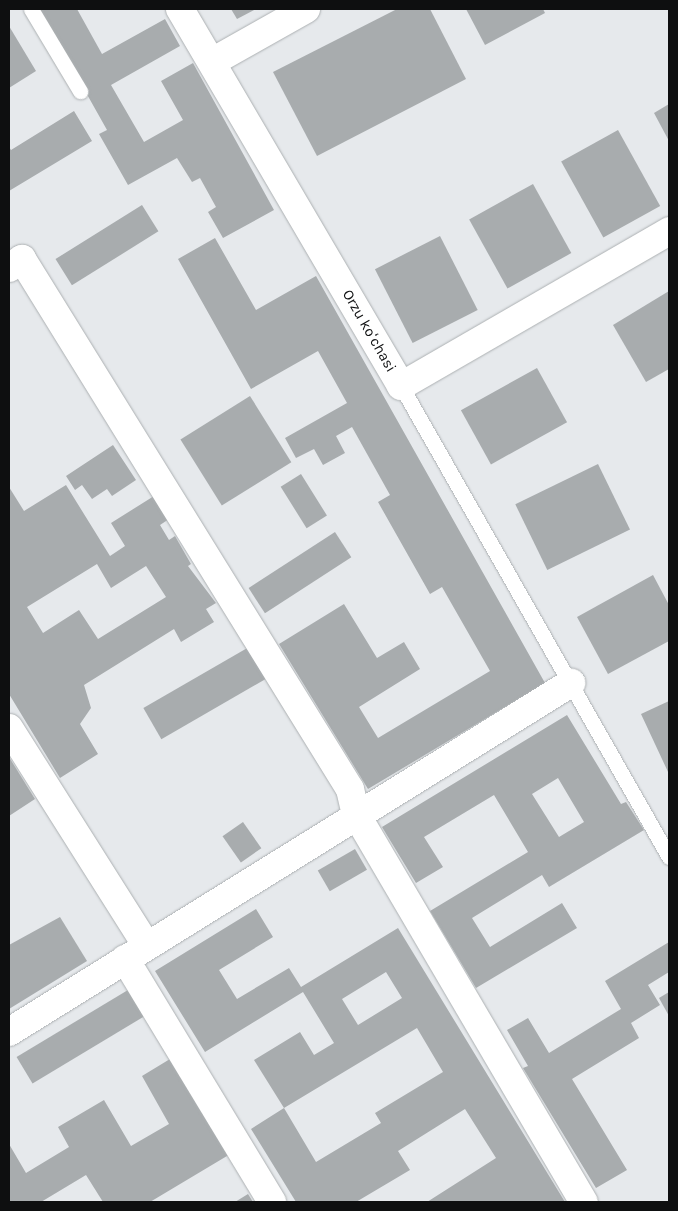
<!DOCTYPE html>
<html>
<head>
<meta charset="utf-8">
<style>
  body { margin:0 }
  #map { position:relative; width:678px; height:1211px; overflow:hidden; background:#e6e9ec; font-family:Karla,sans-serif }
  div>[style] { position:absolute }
  .building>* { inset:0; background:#a8acae; transform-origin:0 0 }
  .roads { filter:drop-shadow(0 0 1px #acb0b2) drop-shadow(0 0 1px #acb0b2) }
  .service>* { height:15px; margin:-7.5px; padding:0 7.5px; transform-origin:7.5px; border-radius:7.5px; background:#fff }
  .minor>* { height:28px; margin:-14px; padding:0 14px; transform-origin:14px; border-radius:14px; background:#fff }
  span { translate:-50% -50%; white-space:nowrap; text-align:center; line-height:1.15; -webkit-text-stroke:4.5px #fff; paint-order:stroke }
  .street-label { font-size:15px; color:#0e0f10 }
  .frame { position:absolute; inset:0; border:10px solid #0e0f10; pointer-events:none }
</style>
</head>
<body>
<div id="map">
  <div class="building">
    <i style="clip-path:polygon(39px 9px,77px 9px,102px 54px,165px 19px,180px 46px,111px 85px,144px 142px,183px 120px,161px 81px,193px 63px,274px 210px,223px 238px,208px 212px,216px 207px,200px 178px,192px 182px,177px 158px,128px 185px,99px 134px,107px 130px)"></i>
    <i style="clip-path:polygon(231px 9px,256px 9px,237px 19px)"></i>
    <i style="clip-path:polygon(397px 9px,430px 9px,466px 79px,317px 156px,273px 72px)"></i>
    <i style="clip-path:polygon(466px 9px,543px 9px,545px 13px,485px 45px)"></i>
    <i style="clip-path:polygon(9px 26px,36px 71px,9px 88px)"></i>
    <i style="clip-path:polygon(669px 104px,669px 141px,654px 113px)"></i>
    <i style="clip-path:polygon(74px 111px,92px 141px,9px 191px,9px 147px,11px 150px)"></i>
    <i style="left:618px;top:130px;width:87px;height:65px;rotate:61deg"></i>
    <i style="left:533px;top:184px;width:79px;height:73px;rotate:61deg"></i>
    <i style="left:142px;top:205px;width:31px;height:102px;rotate:58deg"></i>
    <i style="left:440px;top:236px;width:83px;height:73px;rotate:63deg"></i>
    <i style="clip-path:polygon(215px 238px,256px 310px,316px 276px,545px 683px,368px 789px,279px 644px,344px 604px,377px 658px,404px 642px,420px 669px,359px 707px,378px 738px,490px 671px,442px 587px,430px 594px,378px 502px,390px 495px,352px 427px,336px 436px,345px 453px,323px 465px,314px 449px,296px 458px,285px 438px,347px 403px,318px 351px,251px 389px,178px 259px)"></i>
    <i style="clip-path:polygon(669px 291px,669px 369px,646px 382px,613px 325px)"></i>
    <i style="left:537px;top:368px;width:62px;height:87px;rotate:61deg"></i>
    <i style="left:250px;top:396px;width:78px;height:82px;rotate:58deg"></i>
    <i style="clip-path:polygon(113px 445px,136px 480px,112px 496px,107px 489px,92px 499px,82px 485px,75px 490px,66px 476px)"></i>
    <i style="left:598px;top:464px;width:73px;height:92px;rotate:64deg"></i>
    <i style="left:301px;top:474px;width:49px;height:24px;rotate:58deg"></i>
    <i style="clip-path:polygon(evenodd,66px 485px,110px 556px,125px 546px,111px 523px,154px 496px,169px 519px,160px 525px,169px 540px,175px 536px,191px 564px,188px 566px,216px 603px,206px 609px,214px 622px,181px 642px,174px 629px,84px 685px,91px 708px,80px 724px,98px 754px,60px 778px,9px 694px,9px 487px,24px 511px,66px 485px,97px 564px,111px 588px,146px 566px,166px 597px,98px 639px,79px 610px,43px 633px,27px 607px,97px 564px)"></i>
    <i style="left:335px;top:532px;width:30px;height:103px;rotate:57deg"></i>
    <i style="clip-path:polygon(653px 575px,669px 605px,669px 641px,608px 674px,577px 617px)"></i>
    <i style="left:249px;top:647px;width:36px;height:122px;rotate:60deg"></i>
    <i style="clip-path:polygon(669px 701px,669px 774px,641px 714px)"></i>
    <i style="clip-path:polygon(evenodd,567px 715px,621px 804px,626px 802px,644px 830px,549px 887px,542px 875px,472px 918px,490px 947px,562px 903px,577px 928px,476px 988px,430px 911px,528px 852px,494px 795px,424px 837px,443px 867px,416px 883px,382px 827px,567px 715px,558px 778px,584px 822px,559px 837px,532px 794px,558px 778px)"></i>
    <i style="clip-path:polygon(9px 757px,35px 799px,9px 816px)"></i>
    <i style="left:243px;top:822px;width:32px;height:25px;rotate:55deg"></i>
    <i style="left:355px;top:849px;width:24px;height:43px;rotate:60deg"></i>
    <i style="clip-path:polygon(evenodd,256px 909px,273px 937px,219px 970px,237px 999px,289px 968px,301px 987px,398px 928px,565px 1202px,427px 1202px,496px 1158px,465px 1109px,398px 1151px,410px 1170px,356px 1202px,296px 1202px,251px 1129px,284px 1108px,316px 1162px,381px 1123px,375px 1113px,443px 1072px,417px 1028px,284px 1108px,254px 1060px,300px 1032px,314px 1055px,334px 1043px,303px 992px,205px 1052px,155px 971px,256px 909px,386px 972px,402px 998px,358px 1025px,342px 999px,386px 972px)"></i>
    <i style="clip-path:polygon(60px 917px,87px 961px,9px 1009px,9px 945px)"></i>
    <i style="clip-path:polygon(669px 942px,669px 972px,648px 985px,660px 1005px,631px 1023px,639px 1038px,572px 1079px,627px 1170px,596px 1188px,523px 1068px,528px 1066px,507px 1030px,528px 1018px,549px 1053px,621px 1009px,605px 981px)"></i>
    <i style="left:128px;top:990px;width:31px;height:130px;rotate:59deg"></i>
    <i style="clip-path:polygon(669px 992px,669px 1016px,659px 998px)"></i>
    <i style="clip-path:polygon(170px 1059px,232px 1153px,150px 1202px,103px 1202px,86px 1175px,41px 1202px,9px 1202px,9px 1144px,26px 1173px,69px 1147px,58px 1127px,104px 1100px,131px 1146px,169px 1124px,142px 1076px)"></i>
    <i style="clip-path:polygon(248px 1194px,253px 1202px,235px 1202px)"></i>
  </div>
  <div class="roads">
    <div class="service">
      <i style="left:31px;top:9px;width:96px;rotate:59.1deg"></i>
      <i style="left:401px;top:386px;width:542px;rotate:60.36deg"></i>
    </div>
    <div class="minor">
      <i style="left:180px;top:9px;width:437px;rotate:59.6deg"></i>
      <i style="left:401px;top:386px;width:310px;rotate:-30deg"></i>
      <i style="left:212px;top:62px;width:108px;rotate:-29.4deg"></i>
      <i style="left:9px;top:268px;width:16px;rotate:-35deg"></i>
      <i style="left:22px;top:259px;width:623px;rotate:58.25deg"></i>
      <i style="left:350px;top:789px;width:26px;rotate:77deg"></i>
      <i style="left:356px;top:814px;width:450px;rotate:59.6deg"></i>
      <i style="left:9px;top:728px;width:258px;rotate:57.7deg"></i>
      <i style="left:125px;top:959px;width:284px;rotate:58.8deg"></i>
      <i style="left:9px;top:1032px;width:662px;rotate:-31.84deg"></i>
    </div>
  </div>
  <div class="street-label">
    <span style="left:369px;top:331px;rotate:60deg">Orzu koʻchasi</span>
  </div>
  <div class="frame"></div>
</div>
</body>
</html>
